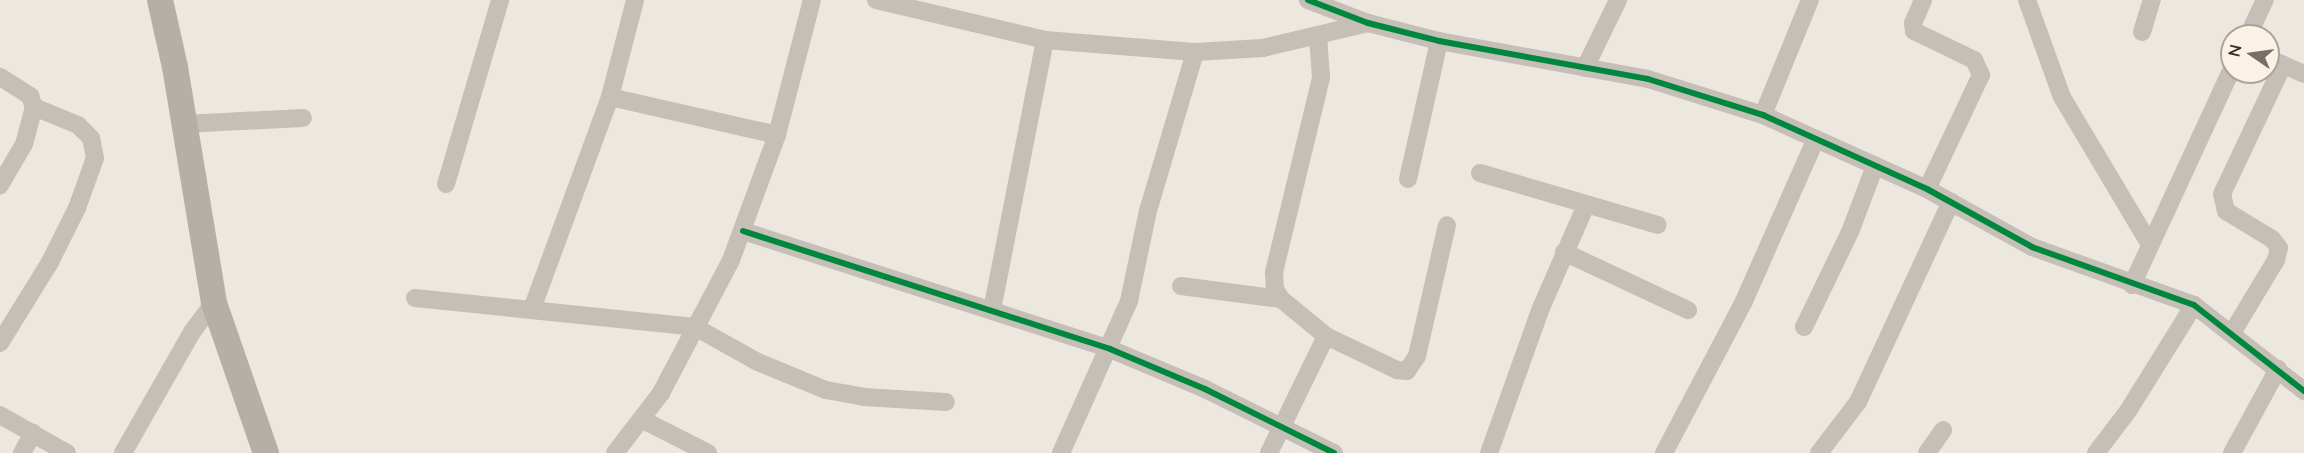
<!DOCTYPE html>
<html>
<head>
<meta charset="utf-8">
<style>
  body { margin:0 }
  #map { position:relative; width:2304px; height:453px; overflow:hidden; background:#ede8df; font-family:Mulish,sans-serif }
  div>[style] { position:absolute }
  .minor>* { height:18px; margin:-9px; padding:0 9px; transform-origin:9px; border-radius:9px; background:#c5bfb8 }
  .secondary>* { height:26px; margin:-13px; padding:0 13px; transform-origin:13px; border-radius:13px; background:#b6afa8 }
  .cycleway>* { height:6px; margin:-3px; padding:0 3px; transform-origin:3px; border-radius:3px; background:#00873e }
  span { translate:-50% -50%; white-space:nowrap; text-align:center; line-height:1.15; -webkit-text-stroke:6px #faf3e5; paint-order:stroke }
  .north { position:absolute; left:2220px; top:24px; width:60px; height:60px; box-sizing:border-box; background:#faf3e5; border:2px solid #aca499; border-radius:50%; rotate:283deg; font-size:16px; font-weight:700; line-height:24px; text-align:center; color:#362d26 }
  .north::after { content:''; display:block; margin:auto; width:21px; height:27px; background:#766e67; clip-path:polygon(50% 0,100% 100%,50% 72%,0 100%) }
</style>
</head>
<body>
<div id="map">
  <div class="minor">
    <i style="left:876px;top:0;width:174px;rotate:13.3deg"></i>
    <i style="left:1045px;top:40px;width:150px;rotate:4.6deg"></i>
    <i style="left:1195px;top:52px;width:68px;rotate:-3.4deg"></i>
    <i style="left:1263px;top:48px;width:108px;rotate:-13.4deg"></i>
    <i style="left:1308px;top:0;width:64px;rotate:21deg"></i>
    <i style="left:1368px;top:23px;width:73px;rotate:14.2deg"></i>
    <i style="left:1439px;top:41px;width:212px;rotate:10.3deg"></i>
    <i style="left:1648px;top:79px;width:121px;rotate:17.4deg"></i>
    <i style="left:1763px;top:115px;width:180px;rotate:24.3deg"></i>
    <i style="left:1927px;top:189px;width:120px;rotate:28.9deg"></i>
    <i style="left:2032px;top:247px;width:172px;rotate:19.7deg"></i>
    <i style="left:2194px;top:305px;width:140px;rotate:38deg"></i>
    <i style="left:1923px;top:0;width:25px;rotate:113deg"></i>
    <i style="left:1913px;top:23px;width:8px;rotate:83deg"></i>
    <i style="left:1914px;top:31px;width:67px;rotate:25.8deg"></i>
    <i style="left:1974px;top:60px;width:17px;rotate:65deg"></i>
    <i style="left:1981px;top:75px;width:126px;rotate:115.3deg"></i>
    <i style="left:2027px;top:0;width:103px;rotate:70.2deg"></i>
    <i style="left:2062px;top:97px;width:170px;rotate:59.2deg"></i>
    <i style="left:2142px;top:32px;width:34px;rotate:-73deg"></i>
    <i style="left:1318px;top:35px;width:43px;rotate:86deg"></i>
    <i style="left:1321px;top:78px;width:200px;rotate:103.6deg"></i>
    <i style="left:1274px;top:272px;width:17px;rotate:87deg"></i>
    <i style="left:1275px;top:289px;width:12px;rotate:59deg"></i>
    <i style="left:1281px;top:299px;width:58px;rotate:39.4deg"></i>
    <i style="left:1326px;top:336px;width:79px;rotate:25.6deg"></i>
    <i style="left:1397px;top:370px;width:10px;rotate:6deg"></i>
    <i style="left:1407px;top:371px;width:18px;rotate:-56deg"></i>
    <i style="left:1417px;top:356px;width:134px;rotate:-77.1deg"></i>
    <i style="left:2248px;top:36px;width:40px;rotate:-65deg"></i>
    <i style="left:2268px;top:58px;width:39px;rotate:24deg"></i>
    <i style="left:1585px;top:68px;width:76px;rotate:-64.1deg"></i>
    <i style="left:0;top:77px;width:36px;rotate:32deg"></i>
    <i style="left:30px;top:96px;width:12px;rotate:70deg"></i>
    <i style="left:34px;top:107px;width:38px;rotate:105deg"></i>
    <i style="left:24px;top:144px;width:48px;rotate:120.3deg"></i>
    <i style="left:610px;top:97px;width:171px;rotate:12.8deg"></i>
    <i style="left:1763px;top:115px;width:124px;rotate:-67.8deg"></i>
    <i style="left:184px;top:124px;width:119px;rotate:-2.9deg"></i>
    <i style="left:1480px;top:173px;width:185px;rotate:16.3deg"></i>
    <i style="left:1408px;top:179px;width:141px;rotate:-77.3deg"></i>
    <i style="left:446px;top:184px;width:192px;rotate:-73.6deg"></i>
    <i style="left:743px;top:231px;width:386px;rotate:17.8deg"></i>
    <i style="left:1110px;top:349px;width:103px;rotate:22.8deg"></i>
    <i style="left:1205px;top:389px;width:144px;rotate:26.4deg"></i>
    <i style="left:1564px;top:252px;width:137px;rotate:25.1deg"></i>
    <i style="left:2132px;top:285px;width:238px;rotate:-65.2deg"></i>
    <i style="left:1181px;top:286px;width:101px;rotate:7.4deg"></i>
    <i style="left:415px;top:298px;width:281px;rotate:5.9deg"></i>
    <i style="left:695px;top:327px;width:72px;rotate:29.1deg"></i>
    <i style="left:758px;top:362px;width:74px;rotate:22.4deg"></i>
    <i style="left:826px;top:390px;width:39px;rotate:10deg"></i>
    <i style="left:864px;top:397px;width:82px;rotate:3.5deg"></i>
    <i style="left:532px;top:309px;width:226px;rotate:-69.8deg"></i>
    <i style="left:610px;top:97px;width:100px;rotate:-75.5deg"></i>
    <i style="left:992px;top:310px;width:275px;rotate:-78.9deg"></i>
    <i style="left:1804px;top:327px;width:106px;rotate:-64.2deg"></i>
    <i style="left:1850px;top:232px;width:71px;rotate:-69.3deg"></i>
    <i style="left:2232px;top:333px;width:85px;rotate:-58.9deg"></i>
    <i style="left:2276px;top:260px;width:12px;rotate:-76deg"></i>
    <i style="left:2279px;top:248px;width:11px;rotate:-128deg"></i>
    <i style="left:2272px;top:239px;width:54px;rotate:-148.7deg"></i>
    <i style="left:2226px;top:211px;width:17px;rotate:-103deg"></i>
    <i style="left:2222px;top:194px;width:143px;rotate:-64.7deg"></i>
    <i style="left:0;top:343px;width:95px;rotate:-58.3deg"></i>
    <i style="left:50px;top:262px;width:60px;rotate:-63.4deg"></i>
    <i style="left:77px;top:208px;width:53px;rotate:-70.2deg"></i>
    <i style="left:95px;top:158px;width:20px;rotate:-101deg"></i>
    <i style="left:91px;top:138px;width:18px;rotate:-135deg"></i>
    <i style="left:78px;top:125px;width:48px;rotate:-157.8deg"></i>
    <i style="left:0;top:415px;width:77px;rotate:29.6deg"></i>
    <i style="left:643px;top:420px;width:73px;rotate:26.9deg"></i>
    <i style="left:22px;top:453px;width:23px;rotate:-61deg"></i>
    <i style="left:123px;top:453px;width:139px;rotate:-60.3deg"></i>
    <i style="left:192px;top:332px;width:36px;rotate:-53deg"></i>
    <i style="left:615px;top:453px;width:76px;rotate:-52.5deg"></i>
    <i style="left:661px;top:393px;width:150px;rotate:-62.2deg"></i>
    <i style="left:731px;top:260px;width:133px;rotate:-69.8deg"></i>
    <i style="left:777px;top:135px;width:139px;rotate:-75.5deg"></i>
    <i style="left:1061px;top:453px;width:167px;rotate:-65.9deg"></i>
    <i style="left:1129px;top:301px;width:92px;rotate:-78.1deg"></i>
    <i style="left:1148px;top:211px;width:166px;rotate:-73.5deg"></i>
    <i style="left:1269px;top:453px;width:130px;rotate:-64deg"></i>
    <i style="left:1489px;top:453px;width:154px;rotate:-70.3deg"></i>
    <i style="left:1541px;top:308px;width:112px;rotate:-66.4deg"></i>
    <i style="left:1664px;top:453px;width:172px;rotate:-62.2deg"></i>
    <i style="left:1744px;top:301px;width:175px;rotate:-66.1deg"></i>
    <i style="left:1819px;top:453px;width:64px;rotate:-52.6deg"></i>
    <i style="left:1858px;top:402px;width:221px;rotate:-65.1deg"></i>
    <i style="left:1927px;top:453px;width:28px;rotate:-55deg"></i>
    <i style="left:2096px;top:453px;width:53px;rotate:-52.7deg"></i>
    <i style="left:2128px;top:411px;width:125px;rotate:-58.1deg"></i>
    <i style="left:2232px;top:453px;width:96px;rotate:-61.3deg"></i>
  </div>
  <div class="secondary">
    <i style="left:160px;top:0;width:69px;rotate:77.4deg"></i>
    <i style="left:175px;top:67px;width:239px;rotate:80.6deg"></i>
    <i style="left:214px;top:303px;width:159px;rotate:70.9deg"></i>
  </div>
  <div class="cycleway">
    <i style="left:1308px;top:0;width:64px;rotate:21deg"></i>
    <i style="left:1368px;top:23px;width:73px;rotate:14.2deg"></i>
    <i style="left:1439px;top:41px;width:212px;rotate:10.3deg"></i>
    <i style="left:1648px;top:79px;width:121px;rotate:17.4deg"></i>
    <i style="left:1763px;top:115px;width:180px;rotate:24.3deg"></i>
    <i style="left:1927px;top:189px;width:120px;rotate:28.9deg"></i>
    <i style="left:2032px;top:247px;width:172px;rotate:19.7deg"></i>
    <i style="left:2194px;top:305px;width:140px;rotate:38deg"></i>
    <i style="left:743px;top:231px;width:386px;rotate:17.8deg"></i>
    <i style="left:1110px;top:349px;width:103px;rotate:22.8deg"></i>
    <i style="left:1205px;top:389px;width:144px;rotate:26.4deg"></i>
  </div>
  <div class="north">N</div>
</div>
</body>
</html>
